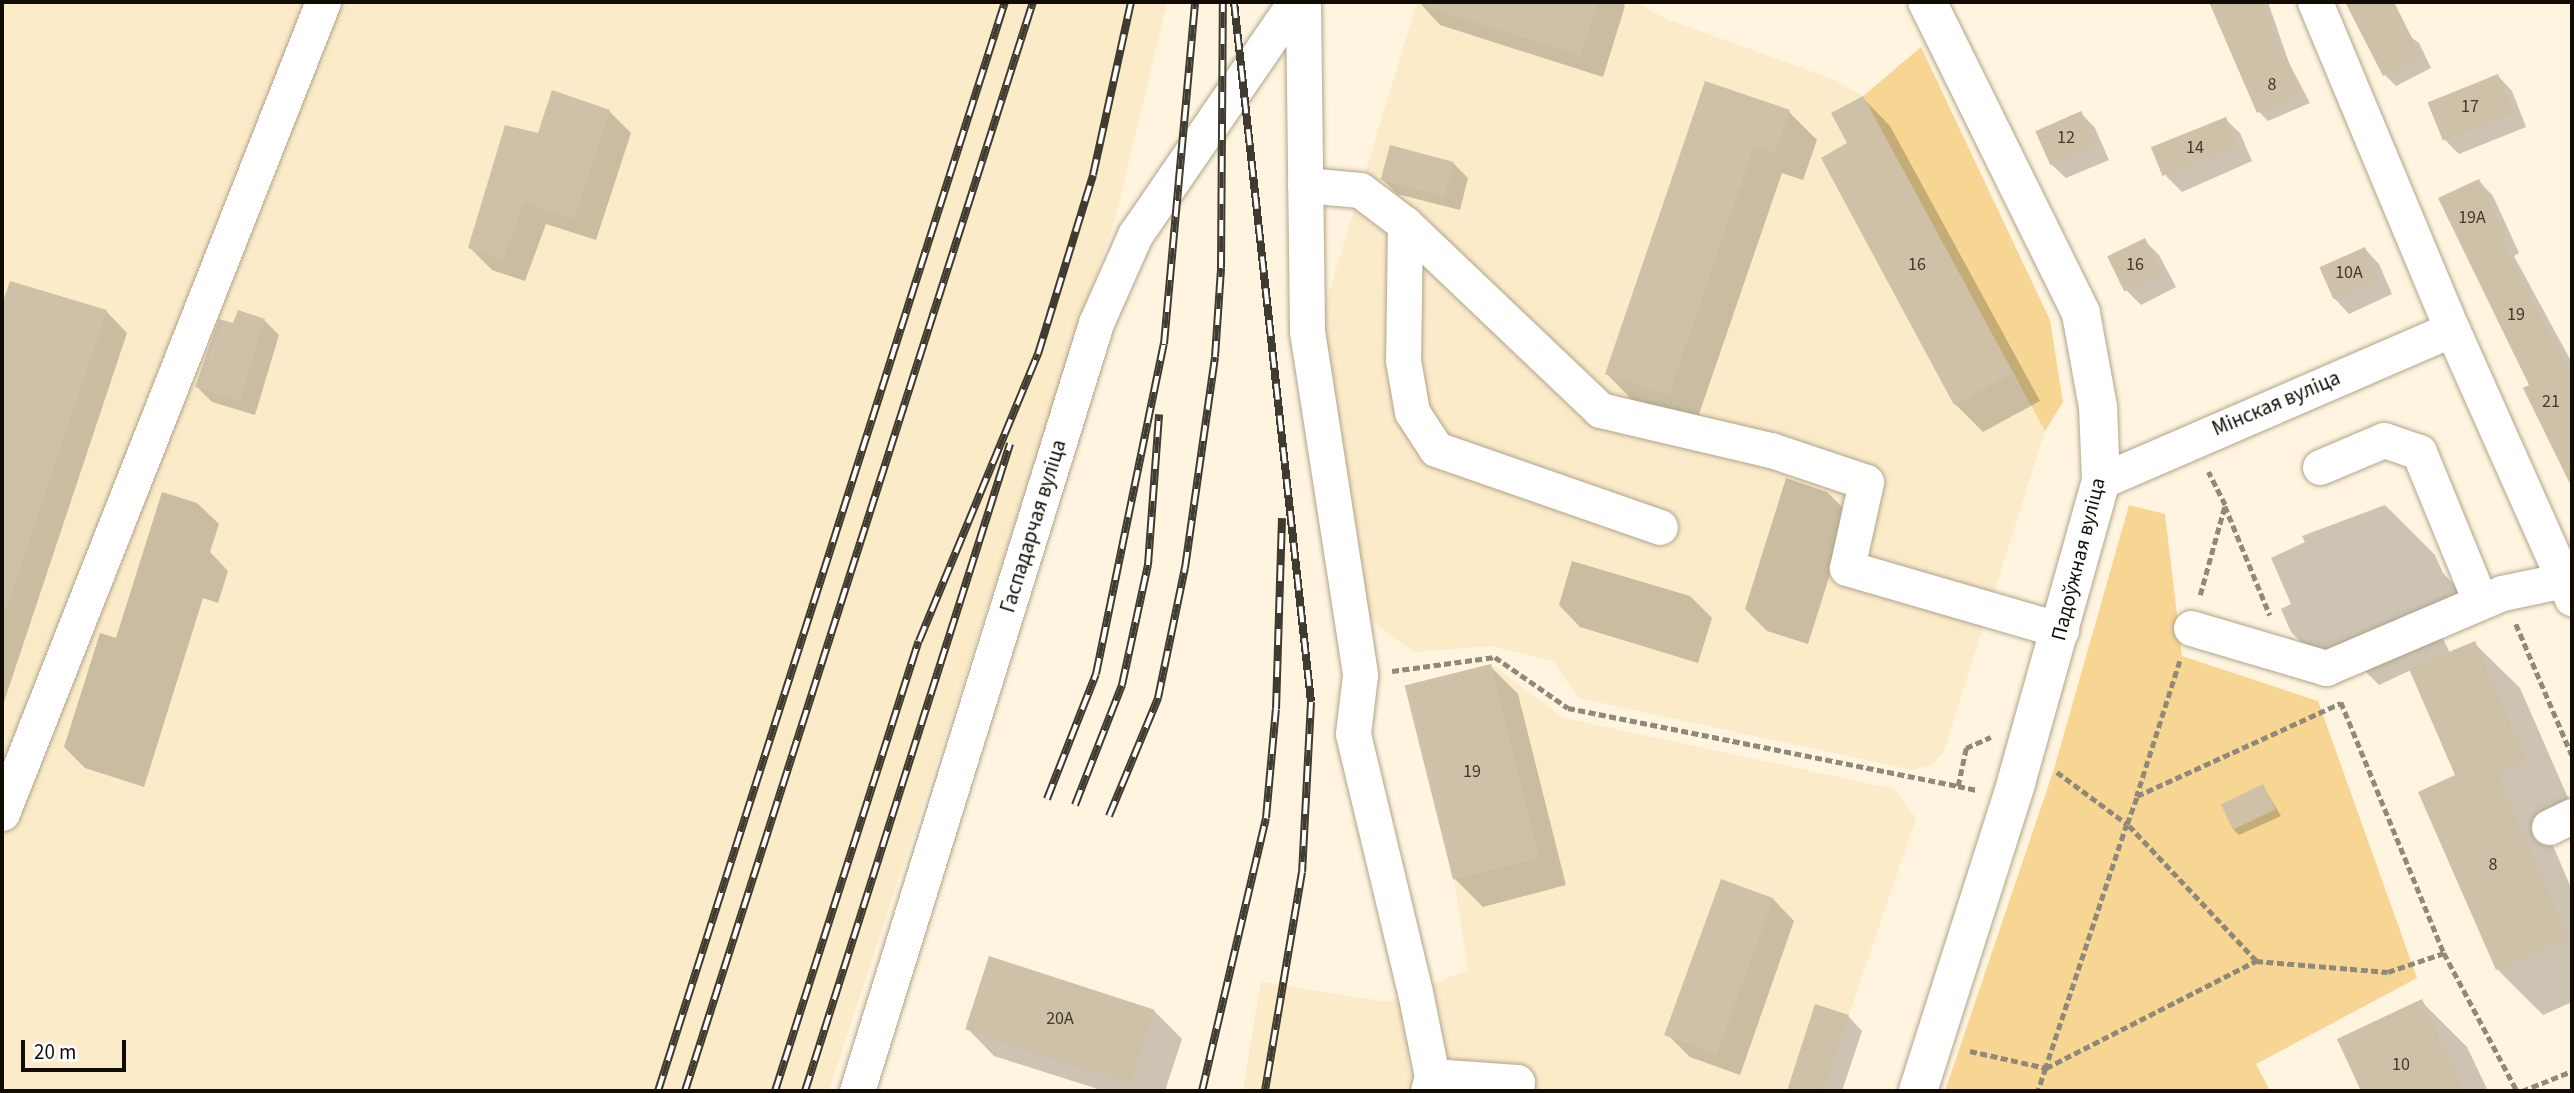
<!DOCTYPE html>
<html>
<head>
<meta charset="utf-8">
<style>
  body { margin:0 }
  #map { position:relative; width:2574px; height:1093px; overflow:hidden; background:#fff4df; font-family:"Source Sans 3",sans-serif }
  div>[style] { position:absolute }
  .built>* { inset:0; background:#fcebc9 }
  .green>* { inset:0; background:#f7d693 }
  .shadow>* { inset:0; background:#0003 }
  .building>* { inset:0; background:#cec1a8; transform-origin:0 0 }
  .path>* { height:4.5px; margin-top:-2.25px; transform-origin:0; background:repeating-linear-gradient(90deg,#908879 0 7px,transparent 0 10.5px) }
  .roads { filter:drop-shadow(0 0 2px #b0a48b) drop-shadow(0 0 2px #b0a48b) }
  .minor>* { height:35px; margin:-17.5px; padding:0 17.5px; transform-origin:17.5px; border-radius:17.5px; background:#fff }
  .major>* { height:38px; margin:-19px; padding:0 19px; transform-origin:19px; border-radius:19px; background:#fff }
  .rail>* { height:8px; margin-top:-4px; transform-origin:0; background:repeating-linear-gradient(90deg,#fff 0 16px,#403b30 0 32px); box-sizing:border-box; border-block:2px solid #403b30 }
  span { translate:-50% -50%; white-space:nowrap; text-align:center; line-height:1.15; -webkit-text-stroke:6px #fff; paint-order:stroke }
  .number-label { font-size:18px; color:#40392d }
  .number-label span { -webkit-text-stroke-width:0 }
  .street-label { font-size:21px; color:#100c04 }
  .frame { position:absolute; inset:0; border:4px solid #100c04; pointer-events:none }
  .scale { position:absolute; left:21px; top:1040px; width:105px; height:32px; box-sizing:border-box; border:4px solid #100c04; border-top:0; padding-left:9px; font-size:21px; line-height:24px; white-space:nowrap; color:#100c04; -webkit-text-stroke:5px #fff; paint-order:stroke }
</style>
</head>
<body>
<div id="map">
  <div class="built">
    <i style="clip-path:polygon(2px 2px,1167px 2px,1117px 212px,829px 1091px,2px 1091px)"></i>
    <i style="clip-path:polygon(1417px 2px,1636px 2px,1664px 18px,1835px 80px,1863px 96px,2045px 431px,1944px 751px,1932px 765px,1912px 770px,1579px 698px,1553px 661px,1492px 646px,1414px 652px,1355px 608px,1316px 335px)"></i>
    <i style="clip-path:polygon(1491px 664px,1564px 718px,1894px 789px,1916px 818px,1823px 1091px,1243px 1091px,1261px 982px,1387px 1002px,1468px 970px,1454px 880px,1405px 686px)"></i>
  </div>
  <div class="green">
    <i style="clip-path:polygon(1921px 47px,2050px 320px,2063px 402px,2045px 431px,1863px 96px)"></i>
    <i style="clip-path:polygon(2129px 505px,2165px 514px,2182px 656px,2318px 701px,2417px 978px,2256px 1064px,2270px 1091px,1945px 1091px,2054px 769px)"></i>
  </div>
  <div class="shadow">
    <i style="clip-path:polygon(1419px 2px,1621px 2px,1625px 6px,1603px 77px,1440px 25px)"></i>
    <i style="clip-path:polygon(2212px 2px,2268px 2px,2289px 63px,2310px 103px,2268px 121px,2259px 112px)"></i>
    <i style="clip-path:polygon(2347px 2px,2391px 2px,2405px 33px,2419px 43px,2431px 68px,2396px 86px,2385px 75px)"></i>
    <i style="clip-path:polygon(2498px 76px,2512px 91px,2526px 127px,2459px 154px,2444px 139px)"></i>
    <i style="clip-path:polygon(1706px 84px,1789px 112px,1817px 140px,1803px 180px,1782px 173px,1696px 423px,1634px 402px,1607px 374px)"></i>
    <i style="clip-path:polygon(1863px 98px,1890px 126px,2040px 401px,1983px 432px,1955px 404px)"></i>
    <i style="clip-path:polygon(609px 111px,631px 133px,596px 240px,546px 224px,525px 281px,492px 270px,470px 248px,539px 135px)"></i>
    <i style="clip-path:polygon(2081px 113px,2095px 128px,2109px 160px,2066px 178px,2051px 164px)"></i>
    <i style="clip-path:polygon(2225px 119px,2240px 133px,2252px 161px,2182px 192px,2167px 177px,2155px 150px)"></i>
    <i style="clip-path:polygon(1453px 163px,1468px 178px,1460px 210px,1397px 194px,1382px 179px)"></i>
    <i style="clip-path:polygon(2479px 181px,2493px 196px,2519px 253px,2514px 256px,2572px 363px,2572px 485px,2525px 389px,2532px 385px)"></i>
    <i style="clip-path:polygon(2145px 241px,2159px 255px,2176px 287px,2141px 305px,2126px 290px)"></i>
    <i style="clip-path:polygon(2365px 249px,2379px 264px,2392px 294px,2349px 314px,2335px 299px,2321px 268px)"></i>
    <i style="clip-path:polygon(11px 283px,106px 311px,127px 333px,2px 708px,2px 311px)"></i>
    <i style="clip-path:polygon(264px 320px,279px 335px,255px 415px,212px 402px,197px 387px,234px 325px)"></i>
    <i style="clip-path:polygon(1786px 478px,1827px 492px,1849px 514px,1808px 644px,1767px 631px,1745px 609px)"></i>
    <i style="clip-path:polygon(162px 492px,197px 503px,219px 524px,210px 552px,228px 571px,218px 603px,203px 598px,144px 787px,85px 768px,64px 747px,100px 633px,116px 638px)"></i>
    <i style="clip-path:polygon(2385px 505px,2435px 555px,2443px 573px,2464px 595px,2441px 635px,2450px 653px,2474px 643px,2520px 688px,2572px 807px,2542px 820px,2572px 890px,2572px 1002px,2543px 1015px,2497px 969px,2457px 776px,2411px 670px,2379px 685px,2365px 671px,2341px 682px,2291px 632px,2281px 609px,2291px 604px,2271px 558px,2305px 542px,2302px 536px)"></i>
    <i style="clip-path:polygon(1572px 561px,1690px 596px,1712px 618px,1698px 663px,1580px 627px,1559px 605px)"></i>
    <i style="clip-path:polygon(1490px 666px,1518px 694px,1566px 885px,1483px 907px,1455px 879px)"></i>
    <i style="clip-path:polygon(2263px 786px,2281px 816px,2239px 835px,2232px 828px)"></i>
    <i style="clip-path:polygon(1773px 899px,1794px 921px,1740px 1075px,1690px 1057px,1668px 1035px)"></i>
    <i style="clip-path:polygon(2422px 1002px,2467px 1047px,2488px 1091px,2363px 1091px,2339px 1040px)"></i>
    <i style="clip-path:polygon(1817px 1006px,1848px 1016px,1862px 1031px,1842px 1091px,1789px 1091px)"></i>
    <i style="clip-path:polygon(1154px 1011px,1182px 1039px,1165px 1091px,1104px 1091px,994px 1056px,967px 1028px)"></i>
  </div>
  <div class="building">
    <i style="clip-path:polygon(1430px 2px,1598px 2px,1581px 56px,1429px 8px)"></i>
    <i style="clip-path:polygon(2209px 2px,2263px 2px,2283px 59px,2287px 58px,2302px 94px,2257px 113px)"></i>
    <i style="clip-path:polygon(2345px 2px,2394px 2px,2421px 56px,2383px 76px)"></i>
    <i style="left:2498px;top:74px;width:41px;height:76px;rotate:68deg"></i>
    <i style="clip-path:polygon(1705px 81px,1790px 110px,1775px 153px,1754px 146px,1669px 396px,1605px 374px)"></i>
    <i style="clip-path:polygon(552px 90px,610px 110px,574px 220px,524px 203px,503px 260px,468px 248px,505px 125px,538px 133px)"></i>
    <i style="clip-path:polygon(1863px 96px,2013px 373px,1954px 405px,1821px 158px,1847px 143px,1831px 113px)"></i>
    <i style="left:2081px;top:111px;width:37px;height:50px;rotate:66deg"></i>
    <i style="left:2226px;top:117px;width:31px;height:81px;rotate:68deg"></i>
    <i style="left:1390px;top:145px;width:66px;height:36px;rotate:15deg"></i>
    <i style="clip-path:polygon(2479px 179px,2506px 239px,2501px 241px,2572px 377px,2572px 488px,2523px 388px,2529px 385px,2438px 198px)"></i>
    <i style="left:2145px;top:238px;width:39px;height:42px;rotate:64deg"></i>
    <i style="left:2365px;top:247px;width:35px;height:50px;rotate:66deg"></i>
    <i style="clip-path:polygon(10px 281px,107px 310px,7px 608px,2px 607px,2px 305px)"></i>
    <i style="clip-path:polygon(238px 310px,265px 319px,240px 401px,195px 387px,219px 319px,233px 323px)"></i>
    <i style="clip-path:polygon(2475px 641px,2527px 761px,2497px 774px,2568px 938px,2496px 970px,2418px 792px,2455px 775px,2409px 669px)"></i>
    <i style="left:1491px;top:664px;width:200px;height:89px;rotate:76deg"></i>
    <i style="left:2263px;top:784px;width:28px;height:47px;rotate:64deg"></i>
    <i style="left:1721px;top:879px;width:56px;height:166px;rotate:20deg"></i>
    <i style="left:989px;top:956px;width:174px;height:77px;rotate:18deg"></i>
    <i style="clip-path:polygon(2422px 999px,2464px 1091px,2361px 1091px,2337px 1039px)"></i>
    <i style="clip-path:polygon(1815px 1004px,1849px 1015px,1823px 1091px,1787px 1091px)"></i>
  </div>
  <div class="path">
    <i style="left:2225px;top:506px;width:118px;rotate:67.6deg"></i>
    <i style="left:2200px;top:595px;width:93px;rotate:-74.5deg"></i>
    <i style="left:2225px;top:505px;width:37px;rotate:-117deg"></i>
    <i style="left:2516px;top:624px;width:142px;rotate:66.9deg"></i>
    <i style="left:2180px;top:661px;width:142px;rotate:107.7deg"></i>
    <i style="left:2137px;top:796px;width:224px;rotate:-24.5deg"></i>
    <i style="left:1392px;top:671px;width:104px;rotate:-7.7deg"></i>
    <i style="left:1495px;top:657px;width:89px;rotate:34.9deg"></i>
    <i style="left:1568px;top:708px;width:398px;rotate:11.3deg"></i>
    <i style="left:1958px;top:786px;width:39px;rotate:-78deg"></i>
    <i style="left:1966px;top:748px;width:27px;rotate:-24deg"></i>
    <i style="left:2341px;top:702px;width:271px;rotate:67.7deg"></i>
    <i style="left:2057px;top:772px;width:87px;rotate:36.6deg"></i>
    <i style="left:2127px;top:824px;width:30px;rotate:-70deg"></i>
    <i style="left:1958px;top:786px;width:19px;rotate:12deg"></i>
    <i style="left:2256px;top:961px;width:132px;rotate:4.8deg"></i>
    <i style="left:2388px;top:972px;width:59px;rotate:-18.7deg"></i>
    <i style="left:2444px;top:953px;width:156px;rotate:62.1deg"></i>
    <i style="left:1970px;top:1051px;width:78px;rotate:12.6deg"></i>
    <i style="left:2046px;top:1068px;width:236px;rotate:-27deg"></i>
    <i style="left:2256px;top:961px;width:188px;rotate:-133.3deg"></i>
    <i style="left:2127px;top:824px;width:257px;rotate:108.4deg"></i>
    <i style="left:2046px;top:1068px;width:24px;rotate:109deg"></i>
    <i style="left:2522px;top:1091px;width:54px;rotate:-21.8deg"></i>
  </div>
  <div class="roads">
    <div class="minor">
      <i style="left:1303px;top:2px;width:329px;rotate:89.3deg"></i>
      <i style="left:1307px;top:331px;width:348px;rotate:81.2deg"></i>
      <i style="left:1360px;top:675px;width:59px;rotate:96.8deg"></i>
      <i style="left:1353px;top:734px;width:265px;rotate:76.5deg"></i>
      <i style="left:1415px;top:992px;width:86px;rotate:78.6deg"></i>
      <i style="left:1432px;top:1076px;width:16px;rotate:105deg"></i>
      <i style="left:2315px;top:2px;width:355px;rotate:67.3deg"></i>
      <i style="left:2452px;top:329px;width:295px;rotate:66deg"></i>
      <i style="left:1305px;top:185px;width:55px;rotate:5.2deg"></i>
      <i style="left:1360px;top:190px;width:56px;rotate:37.1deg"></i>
      <i style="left:1405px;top:224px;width:136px;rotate:90.8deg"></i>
      <i style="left:1403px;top:360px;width:53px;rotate:80.2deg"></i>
      <i style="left:1412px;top:412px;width:44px;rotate:57deg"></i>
      <i style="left:1436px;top:449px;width:237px;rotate:19.2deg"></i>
      <i style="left:1405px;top:224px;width:269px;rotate:43.6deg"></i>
      <i style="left:1600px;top:410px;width:176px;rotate:13.2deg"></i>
      <i style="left:1771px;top:450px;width:100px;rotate:18.6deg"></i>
      <i style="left:1866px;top:482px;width:88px;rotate:102.5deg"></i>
      <i style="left:1847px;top:568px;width:223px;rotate:16.2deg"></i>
      <i style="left:2320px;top:467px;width:69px;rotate:-22.9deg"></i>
      <i style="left:2384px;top:440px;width:37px;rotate:19deg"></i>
      <i style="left:2419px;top:452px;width:161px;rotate:67.7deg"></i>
      <i style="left:2101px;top:481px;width:382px;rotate:-23.4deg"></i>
      <i style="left:2191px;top:628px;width:141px;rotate:16.5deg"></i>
      <i style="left:2326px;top:668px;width:191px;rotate:-23.1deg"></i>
      <i style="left:2502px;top:593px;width:63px;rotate:-11.8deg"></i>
      <i style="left:2px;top:813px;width:872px;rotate:-68.41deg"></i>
      <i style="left:2549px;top:827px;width:25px;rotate:-26deg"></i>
      <i style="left:1432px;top:1076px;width:85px;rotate:4deg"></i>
      <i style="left:1517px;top:1082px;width:9px;rotate:96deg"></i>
      <i style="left:857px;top:1091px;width:804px;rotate:-72.71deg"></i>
      <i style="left:1096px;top:323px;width:96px;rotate:-66.1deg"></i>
      <i style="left:1135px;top:235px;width:283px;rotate:-55.5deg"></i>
    </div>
    <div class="major">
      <i style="left:1918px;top:1091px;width:323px;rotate:-72.3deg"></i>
      <i style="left:2016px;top:783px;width:314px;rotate:-74.3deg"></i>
      <i style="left:2101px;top:481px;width:74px;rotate:-92.3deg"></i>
      <i style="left:2098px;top:407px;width:96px;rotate:-100.3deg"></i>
      <i style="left:2081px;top:313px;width:347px;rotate:-116.3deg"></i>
    </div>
  </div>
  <div class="rail">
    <i style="left:1234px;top:2px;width:704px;rotate:83.72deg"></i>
    <i style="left:1311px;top:702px;width:170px;rotate:93deg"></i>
    <i style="left:1302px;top:872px;width:222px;rotate:99.6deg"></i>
    <i style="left:1047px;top:799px;width:134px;rotate:-68.6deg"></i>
    <i style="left:1096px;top:674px;width:337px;rotate:-78.4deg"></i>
    <i style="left:1164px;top:344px;width:343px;rotate:-84.8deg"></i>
    <i style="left:1075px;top:805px;width:129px;rotate:-68.6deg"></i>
    <i style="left:1122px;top:685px;width:123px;rotate:-77.8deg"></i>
    <i style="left:1148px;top:565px;width:151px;rotate:-85.8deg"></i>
    <i style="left:1109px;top:816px;width:128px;rotate:-67.4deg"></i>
    <i style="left:1158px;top:698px;width:133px;rotate:-78.3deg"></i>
    <i style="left:1185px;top:568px;width:213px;rotate:-81.9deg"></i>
    <i style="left:1215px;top:357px;width:89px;rotate:-86.1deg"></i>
    <i style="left:1221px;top:268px;width:266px;rotate:-89.6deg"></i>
    <i style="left:658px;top:1091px;width:1143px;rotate:-72.33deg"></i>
    <i style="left:685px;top:1091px;width:1143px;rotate:-72.28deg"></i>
    <i style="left:775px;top:1091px;width:472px;rotate:-72.3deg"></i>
    <i style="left:919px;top:641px;width:311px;rotate:-67.5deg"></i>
    <i style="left:1038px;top:354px;width:187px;rotate:-72.9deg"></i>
    <i style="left:1093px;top:175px;width:177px;rotate:-77.6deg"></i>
    <i style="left:805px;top:1091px;width:679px;rotate:-72.42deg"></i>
    <i style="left:1202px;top:1091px;width:280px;rotate:-76.8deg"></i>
    <i style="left:1266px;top:818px;width:109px;rotate:-84.8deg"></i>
    <i style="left:1276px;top:709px;width:191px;rotate:-88.2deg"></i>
  </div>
  <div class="number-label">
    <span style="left:2272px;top:85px">8</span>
    <span style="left:2470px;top:107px">17</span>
    <span style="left:2066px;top:138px">12</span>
    <span style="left:2195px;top:148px">14</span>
    <span style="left:2472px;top:218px">19А</span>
    <span style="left:1917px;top:265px">16</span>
    <span style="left:2135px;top:265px">16</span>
    <span style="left:2349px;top:273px">10А</span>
    <span style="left:2516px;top:315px">19</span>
    <span style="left:2551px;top:402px">21</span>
    <span style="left:1472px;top:772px">19</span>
    <span style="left:2493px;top:865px">8</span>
    <span style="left:1060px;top:1019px">20А</span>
    <span style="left:2401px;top:1065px">10</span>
  </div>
  <div class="street-label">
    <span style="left:2276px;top:403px;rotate:-23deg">Мінская вуліца</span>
    <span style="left:1033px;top:526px;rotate:-73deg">Гаспадарчая вуліца</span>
    <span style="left:2078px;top:559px;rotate:-76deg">Падоўжная вуліца</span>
  </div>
  <div class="frame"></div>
  <div class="scale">20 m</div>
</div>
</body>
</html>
